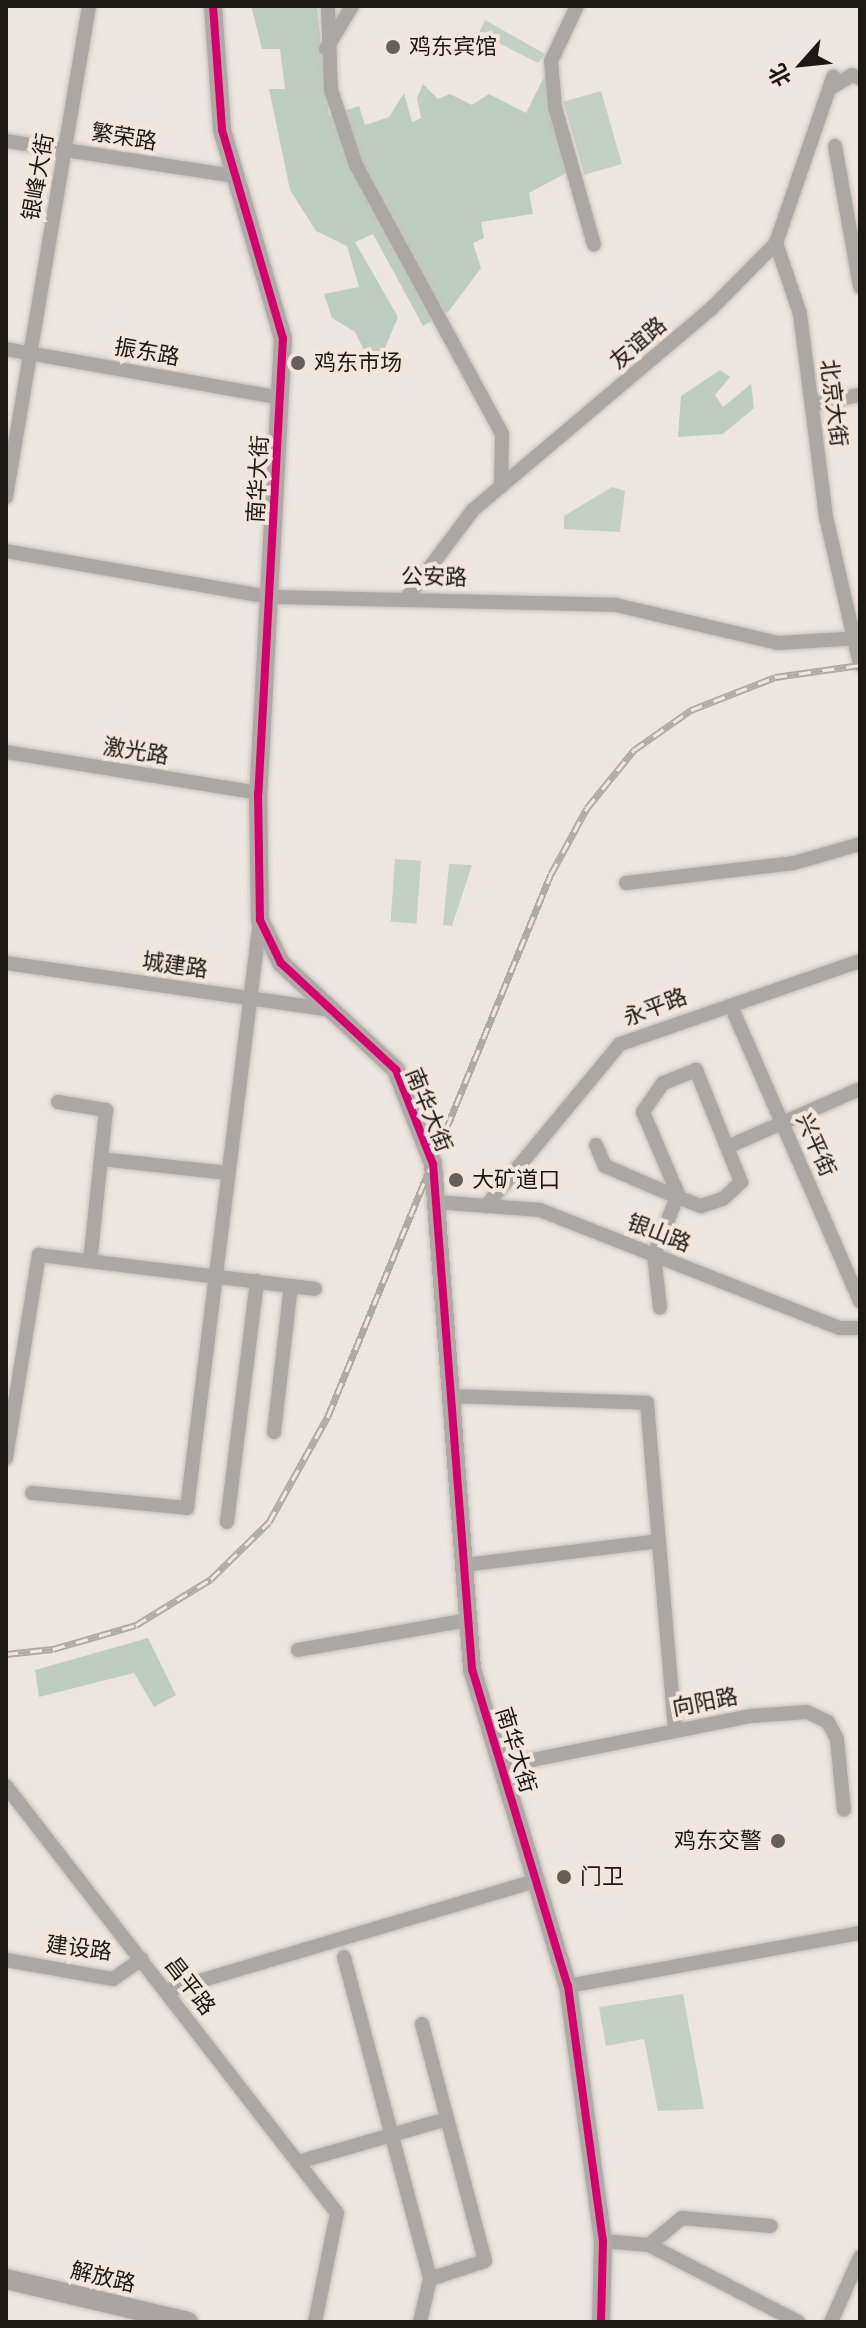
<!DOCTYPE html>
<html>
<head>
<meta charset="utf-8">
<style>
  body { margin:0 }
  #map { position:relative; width:866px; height:2328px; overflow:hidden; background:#ede6e0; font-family:"Fira Sans","Noto Sans SC",sans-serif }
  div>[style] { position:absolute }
  .green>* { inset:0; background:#c4cfc6; transform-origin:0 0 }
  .forest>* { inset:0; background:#becdc1 }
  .roads { filter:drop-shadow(0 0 2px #c6c1bc) drop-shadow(0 0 2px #c6c1bc) }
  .minor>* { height:14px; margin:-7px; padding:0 7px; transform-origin:7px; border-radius:7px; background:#aba7a5 }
  .major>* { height:18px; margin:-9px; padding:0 9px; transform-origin:9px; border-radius:9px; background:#aeaaa6 }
  .highway>* { height:20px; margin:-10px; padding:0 10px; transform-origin:10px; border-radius:10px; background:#aaa5a2 }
  .rail>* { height:7px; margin-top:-3.5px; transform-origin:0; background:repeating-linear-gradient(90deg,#f2e5db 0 12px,#aeaaa7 0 24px); box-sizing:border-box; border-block:2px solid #aeaaa7 }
  .cycleway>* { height:8px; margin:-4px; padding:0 4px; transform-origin:4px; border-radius:4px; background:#d6006c }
  .dots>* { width:22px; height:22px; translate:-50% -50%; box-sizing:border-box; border:4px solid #f2e5db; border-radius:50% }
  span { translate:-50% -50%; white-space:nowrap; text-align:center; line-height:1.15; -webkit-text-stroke:8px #f2e5db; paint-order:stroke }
  .poi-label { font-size:22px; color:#1b1713 }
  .left { translate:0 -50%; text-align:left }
  .right { translate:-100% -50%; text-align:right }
  .street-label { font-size:22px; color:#1b1713 }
  .frame { position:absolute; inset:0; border:8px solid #1b1713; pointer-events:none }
  .north { position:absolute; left:762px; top:24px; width:80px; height:80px; -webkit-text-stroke:6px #f2e5db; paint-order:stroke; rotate:243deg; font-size:22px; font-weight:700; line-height:32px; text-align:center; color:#1b1713 }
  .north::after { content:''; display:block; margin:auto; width:28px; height:36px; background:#1b1713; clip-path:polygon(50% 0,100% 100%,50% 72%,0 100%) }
</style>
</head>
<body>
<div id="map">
  <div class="green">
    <i style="clip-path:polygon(485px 20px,545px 54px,538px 63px,479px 33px)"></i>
    <i style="left:601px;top:91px;width:76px;height:39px;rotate:74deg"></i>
    <i style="clip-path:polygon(612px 487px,625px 491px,620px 532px,564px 529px,564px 516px)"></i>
    <i style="left:395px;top:859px;width:26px;height:63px;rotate:4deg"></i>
    <i style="clip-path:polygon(449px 864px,472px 865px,452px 926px,443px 925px)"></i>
    <i style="clip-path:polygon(683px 1994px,704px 2109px,658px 2111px,644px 2039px,606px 2046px,599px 2007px)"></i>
  </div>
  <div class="forest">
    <i style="clip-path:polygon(251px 6px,317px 6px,329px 116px,359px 106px,365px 125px,389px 117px,404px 93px,412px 122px,421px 118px,417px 98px,423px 84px,438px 99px,450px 94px,472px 105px,489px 94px,526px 113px,545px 75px,568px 172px,529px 193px,533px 214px,481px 222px,484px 238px,473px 243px,481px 268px,449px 311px,423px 326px,373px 234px,355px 242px,398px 317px,375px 372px,355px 332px,332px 318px,324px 294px,359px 287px,347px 246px,316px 231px,290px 190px,269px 89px,285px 89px,280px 49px,262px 49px)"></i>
    <i style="clip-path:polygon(720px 370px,730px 377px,715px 395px,723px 407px,751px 384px,754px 408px,723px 434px,678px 437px,681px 396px)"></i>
    <i style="clip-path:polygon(148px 1638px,176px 1695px,154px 1707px,134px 1673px,39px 1697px,35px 1670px)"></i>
  </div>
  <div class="roads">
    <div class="minor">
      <i style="left:328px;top:6px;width:84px;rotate:88deg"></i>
      <i style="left:331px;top:90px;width:79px;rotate:71.6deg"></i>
      <i style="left:356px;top:165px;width:306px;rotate:61.5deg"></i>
      <i style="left:502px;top:434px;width:53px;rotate:91.1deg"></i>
      <i style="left:577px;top:6px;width:61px;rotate:115.3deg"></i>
      <i style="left:551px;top:61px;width:46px;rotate:85deg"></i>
      <i style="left:555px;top:107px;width:143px;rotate:74.2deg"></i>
      <i style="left:326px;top:49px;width:50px;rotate:-58.8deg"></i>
      <i style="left:829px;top:89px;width:27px;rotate:-31deg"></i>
      <i style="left:852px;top:75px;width:9px;rotate:21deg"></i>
      <i style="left:6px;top:141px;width:233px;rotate:8.7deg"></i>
      <i style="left:835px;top:146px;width:143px;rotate:79.9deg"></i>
      <i style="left:776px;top:243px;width:75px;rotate:71.3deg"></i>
      <i style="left:800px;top:314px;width:205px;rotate:82.7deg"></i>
      <i style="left:826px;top:517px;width:151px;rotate:77deg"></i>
      <i style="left:6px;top:349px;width:278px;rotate:10.1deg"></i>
      <i style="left:812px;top:404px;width:49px;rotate:-10.6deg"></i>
      <i style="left:6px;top:497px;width:498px;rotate:-80.4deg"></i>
      <i style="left:6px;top:551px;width:268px;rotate:9.9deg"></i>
      <i style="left:270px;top:597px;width:346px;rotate:1.3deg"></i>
      <i style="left:616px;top:605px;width:166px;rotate:13.2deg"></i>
      <i style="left:778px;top:643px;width:82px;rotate:-3.5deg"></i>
      <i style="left:406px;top:599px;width:111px;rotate:-53deg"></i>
      <i style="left:473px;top:510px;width:312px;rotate:-40.2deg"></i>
      <i style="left:711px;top:309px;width:93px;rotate:-45.4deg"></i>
      <i style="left:776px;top:243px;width:176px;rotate:-71deg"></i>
      <i style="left:6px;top:752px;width:255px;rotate:9.2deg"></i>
      <i style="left:626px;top:883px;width:169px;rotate:-6.8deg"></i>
      <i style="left:794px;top:863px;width:69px;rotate:-16.1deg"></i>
      <i style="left:6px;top:963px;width:331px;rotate:8.2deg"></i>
      <i style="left:731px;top:1006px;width:322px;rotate:66.4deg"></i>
      <i style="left:58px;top:1102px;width:49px;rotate:9.5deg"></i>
      <i style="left:106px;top:1110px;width:152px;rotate:96deg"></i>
      <i style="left:596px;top:1145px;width:23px;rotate:67deg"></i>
      <i style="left:605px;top:1166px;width:78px;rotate:23.3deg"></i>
      <i style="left:677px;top:1197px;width:26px;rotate:21deg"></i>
      <i style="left:701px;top:1206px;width:23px;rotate:-18deg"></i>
      <i style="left:723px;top:1199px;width:25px;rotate:-43deg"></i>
      <i style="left:741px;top:1182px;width:121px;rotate:-111.9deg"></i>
      <i style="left:696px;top:1070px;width:35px;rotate:158deg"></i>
      <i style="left:663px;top:1083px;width:35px;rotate:125deg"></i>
      <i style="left:643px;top:1112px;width:89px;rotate:66.9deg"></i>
      <i style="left:678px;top:1194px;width:3px;rotate:108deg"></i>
      <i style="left:677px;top:1197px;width:62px;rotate:111.6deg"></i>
      <i style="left:654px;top:1255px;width:53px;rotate:83.5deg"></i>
      <i style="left:727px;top:1147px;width:145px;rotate:-23.6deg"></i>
      <i style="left:101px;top:1159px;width:127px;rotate:6.3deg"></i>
      <i style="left:436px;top:1202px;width:104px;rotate:4.4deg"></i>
      <i style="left:540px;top:1210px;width:322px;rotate:21.5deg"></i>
      <i style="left:840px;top:1328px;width:20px"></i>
      <i style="left:486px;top:1206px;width:210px;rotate:-50.4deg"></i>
      <i style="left:620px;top:1044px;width:254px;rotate:-19.1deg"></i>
      <i style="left:451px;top:1396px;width:196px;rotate:2deg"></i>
      <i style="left:647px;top:1403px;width:329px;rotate:85.1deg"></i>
      <i style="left:274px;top:1432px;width:147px;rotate:-83.4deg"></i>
      <i style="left:6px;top:1458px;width:206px;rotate:-80.8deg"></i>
      <i style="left:39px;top:1255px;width:278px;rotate:7deg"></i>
      <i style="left:32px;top:1493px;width:156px;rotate:5.5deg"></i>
      <i style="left:187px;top:1508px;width:593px;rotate:-82.92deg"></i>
      <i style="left:227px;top:1522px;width:243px;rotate:-82.9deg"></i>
      <i style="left:464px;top:1565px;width:196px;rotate:-7deg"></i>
      <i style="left:298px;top:1650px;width:174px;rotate:-10deg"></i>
      <i style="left:502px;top:1766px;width:254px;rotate:-11.4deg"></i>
      <i style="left:751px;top:1716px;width:56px;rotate:-4.1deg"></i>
      <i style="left:807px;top:1712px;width:23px;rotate:25deg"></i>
      <i style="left:828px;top:1722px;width:19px;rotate:62deg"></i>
      <i style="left:837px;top:1739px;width:71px;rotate:84.4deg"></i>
      <i style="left:6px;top:1786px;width:540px;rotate:52.22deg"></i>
      <i style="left:337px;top:2213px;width:111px;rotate:101.4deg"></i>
      <i style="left:344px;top:1957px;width:333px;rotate:75deg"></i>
      <i style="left:430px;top:2279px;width:44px;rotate:103.1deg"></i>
      <i style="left:6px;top:1960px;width:109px;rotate:10.1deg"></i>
      <i style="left:113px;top:1979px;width:35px;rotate:-35deg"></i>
      <i style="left:568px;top:1986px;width:297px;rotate:-10.3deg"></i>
      <i style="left:166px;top:1991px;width:386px;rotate:-16.6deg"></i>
      <i style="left:422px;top:2024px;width:245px;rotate:75.1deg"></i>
      <i style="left:485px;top:2261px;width:58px;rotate:161.9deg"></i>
      <i style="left:298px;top:2162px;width:155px;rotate:-16.1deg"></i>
      <i style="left:603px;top:2241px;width:46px;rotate:5deg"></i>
      <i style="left:649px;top:2245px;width:168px;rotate:27.3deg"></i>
      <i style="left:649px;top:2245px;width:43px;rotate:-39.3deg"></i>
      <i style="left:682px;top:2218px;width:89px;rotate:5.1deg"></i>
      <i style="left:831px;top:2322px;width:71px;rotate:-66deg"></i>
    </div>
    <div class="major">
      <i style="left:213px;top:6px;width:124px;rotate:85.8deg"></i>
      <i style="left:222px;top:130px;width:217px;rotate:73.7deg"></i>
      <i style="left:283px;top:338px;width:456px;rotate:93.1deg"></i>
      <i style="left:258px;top:793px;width:127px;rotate:89.1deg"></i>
      <i style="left:260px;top:920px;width:48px;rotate:64deg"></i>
      <i style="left:281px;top:963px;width:157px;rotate:42.9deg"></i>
      <i style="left:396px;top:1070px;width:101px;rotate:68.5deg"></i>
      <i style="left:433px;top:1164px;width:507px;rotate:85.58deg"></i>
      <i style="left:472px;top:1669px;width:331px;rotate:73.2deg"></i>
      <i style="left:568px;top:1986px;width:257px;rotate:82.2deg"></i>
      <i style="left:603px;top:2241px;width:81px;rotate:91.4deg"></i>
    </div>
    <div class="highway">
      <i style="left:6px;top:2279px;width:187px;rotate:13.3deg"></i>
    </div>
  </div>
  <div class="rail">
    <i style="left:6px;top:1654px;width:47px;rotate:-6.1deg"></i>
    <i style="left:53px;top:1649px;width:86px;rotate:-16.1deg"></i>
    <i style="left:136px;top:1625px;width:88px;rotate:-31.5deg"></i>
    <i style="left:211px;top:1579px;width:81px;rotate:-44.5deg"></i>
    <i style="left:269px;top:1522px;width:121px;rotate:-60.9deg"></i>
    <i style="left:328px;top:1416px;width:586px;rotate:-67.64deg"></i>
    <i style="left:551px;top:874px;width:75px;rotate:-61.4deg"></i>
    <i style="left:587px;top:808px;width:75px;rotate:-51deg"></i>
    <i style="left:634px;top:750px;width:70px;rotate:-35.1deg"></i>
    <i style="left:691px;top:710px;width:90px;rotate:-21.4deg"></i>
    <i style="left:775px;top:677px;width:86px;rotate:-8deg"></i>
  </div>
  <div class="cycleway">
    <i style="left:213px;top:6px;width:124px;rotate:85.8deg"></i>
    <i style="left:222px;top:130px;width:217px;rotate:73.7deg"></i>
    <i style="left:283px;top:338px;width:456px;rotate:93.1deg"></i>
    <i style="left:258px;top:793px;width:127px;rotate:89.1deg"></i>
    <i style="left:260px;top:920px;width:48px;rotate:64deg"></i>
    <i style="left:281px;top:963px;width:157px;rotate:42.9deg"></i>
    <i style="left:396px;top:1070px;width:101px;rotate:68.5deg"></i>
    <i style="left:433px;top:1164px;width:507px;rotate:85.58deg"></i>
    <i style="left:472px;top:1669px;width:331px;rotate:73.2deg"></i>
    <i style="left:568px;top:1986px;width:257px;rotate:82.2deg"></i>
    <i style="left:603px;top:2241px;width:81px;rotate:91.4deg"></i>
  </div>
  <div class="dots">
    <i style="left:393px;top:47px;background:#645f5b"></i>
    <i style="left:298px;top:363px;background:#645f5b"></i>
    <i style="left:456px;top:1180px;background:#645f5b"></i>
    <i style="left:778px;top:1841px;background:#645f5b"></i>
    <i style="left:564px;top:1877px;background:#645f5b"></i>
  </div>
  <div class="poi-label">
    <span class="left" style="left:409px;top:47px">鸡东宾馆</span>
    <span class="left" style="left:314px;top:363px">鸡东市场</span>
    <span class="left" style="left:472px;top:1180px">大矿道口</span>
    <span class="right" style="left:762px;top:1841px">鸡东交警</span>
    <span class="left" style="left:580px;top:1877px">门卫</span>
  </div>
  <div class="street-label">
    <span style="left:124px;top:137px;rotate:9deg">繁荣路</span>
    <span style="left:38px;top:177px;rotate:-80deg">银峰大街</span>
    <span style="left:638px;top:343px;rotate:-41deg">友谊路</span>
    <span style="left:147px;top:352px;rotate:10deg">振东路</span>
    <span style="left:834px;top:403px;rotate:83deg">北京大街</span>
    <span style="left:258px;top:479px;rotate:-87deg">南华大街</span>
    <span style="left:434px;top:577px;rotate:1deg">公安路</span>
    <span style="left:136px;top:751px;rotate:9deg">激光路</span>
    <span style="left:175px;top:965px;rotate:8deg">城建路</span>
    <span style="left:655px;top:1007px;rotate:-21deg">永平路</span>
    <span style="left:429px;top:1110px;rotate:68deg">南华大街</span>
    <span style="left:816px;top:1145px;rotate:66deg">兴平街</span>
    <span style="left:659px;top:1233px;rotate:21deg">银山路</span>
    <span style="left:705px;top:1702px;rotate:-11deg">向阳路</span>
    <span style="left:516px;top:1750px;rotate:73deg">南华大街</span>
    <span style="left:79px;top:1948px;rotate:7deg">建设路</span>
    <span style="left:190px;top:1986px;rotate:52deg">昌平路</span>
    <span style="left:103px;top:2277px;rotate:13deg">解放路</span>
  </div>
  <div class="frame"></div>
  <div class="north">北</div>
</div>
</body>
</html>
